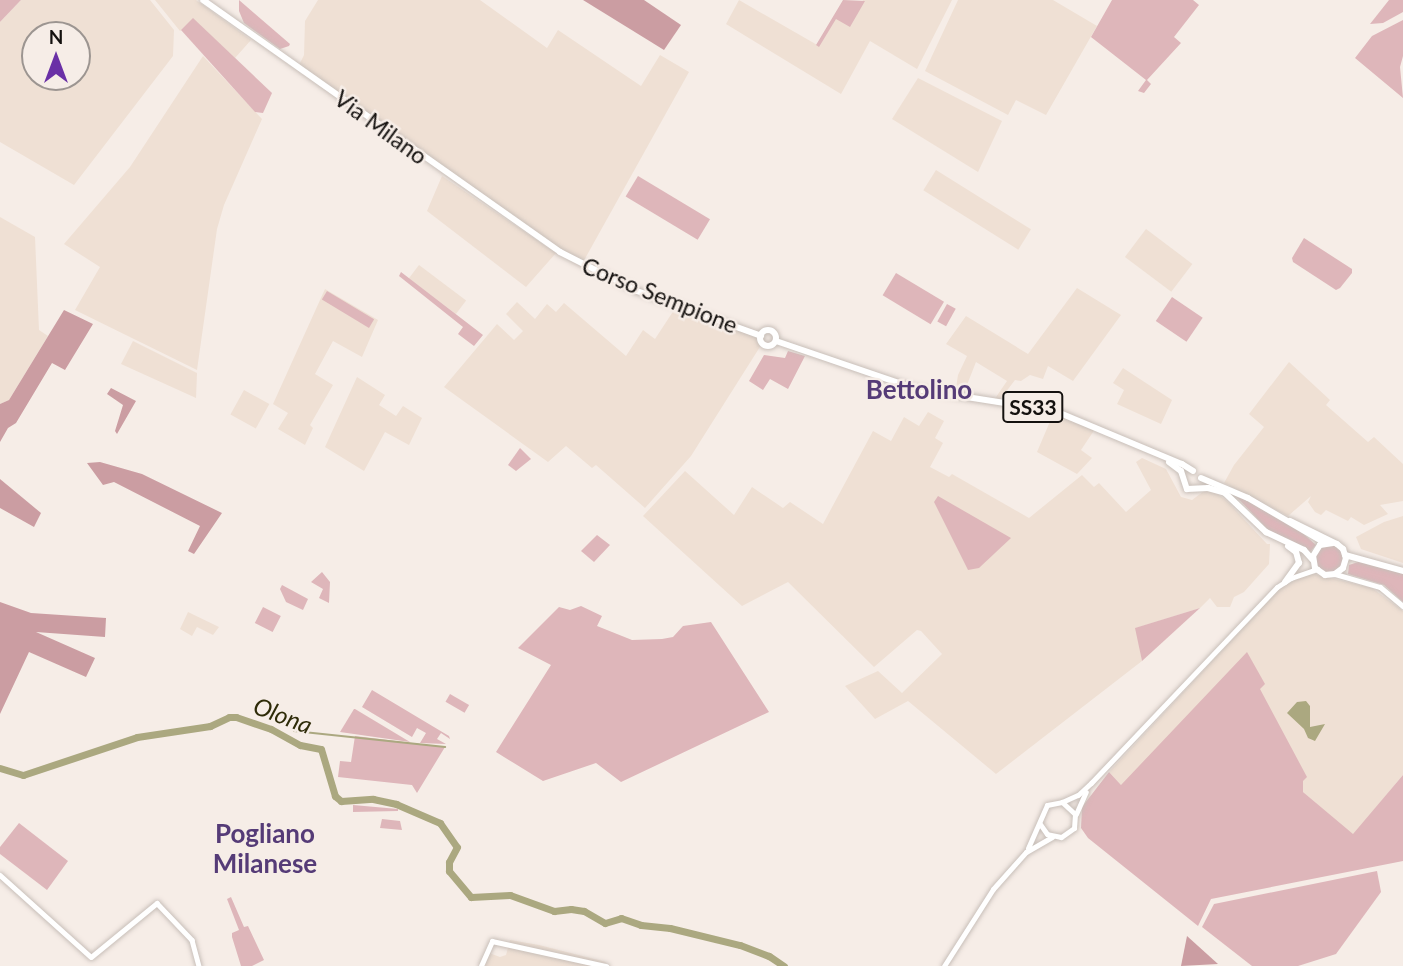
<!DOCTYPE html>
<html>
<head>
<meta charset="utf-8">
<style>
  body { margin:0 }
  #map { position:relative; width:1403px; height:966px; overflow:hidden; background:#f6ede7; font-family:Lato,sans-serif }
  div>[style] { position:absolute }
  .built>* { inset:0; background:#efe0d4; transform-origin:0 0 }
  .green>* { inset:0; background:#deb6ba; transform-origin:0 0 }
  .round { border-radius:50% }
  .forest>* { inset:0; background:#cb9da2 }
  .water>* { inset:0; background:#aba880 }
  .stream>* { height:2px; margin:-1px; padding:0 1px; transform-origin:1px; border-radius:1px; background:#aba880 }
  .river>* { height:7px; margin:-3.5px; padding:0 3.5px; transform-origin:3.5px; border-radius:3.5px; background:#aba880 }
  .roads { filter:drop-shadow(0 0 2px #c8bfb9) drop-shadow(0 0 2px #c8bfb9) }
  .tertiary>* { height:4.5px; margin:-2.25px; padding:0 2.25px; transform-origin:2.25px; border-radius:2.25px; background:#fff }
  .secondary>* { height:5px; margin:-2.5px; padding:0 2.5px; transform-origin:2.5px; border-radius:2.5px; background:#fff }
  .primary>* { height:6px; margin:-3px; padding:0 3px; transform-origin:3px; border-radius:3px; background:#fff }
  .primary>.ring { margin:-3px; padding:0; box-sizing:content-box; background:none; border:6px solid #fff; border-radius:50% }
  span { translate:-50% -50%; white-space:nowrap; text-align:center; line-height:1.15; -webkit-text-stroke:5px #f6ede7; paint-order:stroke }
  .shield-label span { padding:2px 5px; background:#f6ede7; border:2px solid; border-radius:5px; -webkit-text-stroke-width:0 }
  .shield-label { font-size:21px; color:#14110f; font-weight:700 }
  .street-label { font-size:23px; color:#14110f }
  .water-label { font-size:24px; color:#2e2b08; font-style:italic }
  .quarter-label { font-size:26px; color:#553b77; font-weight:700 }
  .north { position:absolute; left:21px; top:21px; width:70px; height:70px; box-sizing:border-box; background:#f6ede7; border:2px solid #9c9591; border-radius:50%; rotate:0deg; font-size:19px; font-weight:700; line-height:28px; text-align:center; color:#14110f }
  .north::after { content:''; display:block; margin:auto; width:24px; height:32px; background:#6a30a6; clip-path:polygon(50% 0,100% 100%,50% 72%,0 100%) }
</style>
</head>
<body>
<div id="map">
  <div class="built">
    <i style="clip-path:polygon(evenodd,21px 0,150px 0,174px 30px,173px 56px,74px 185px,0 142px,0 22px,21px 0,35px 35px,77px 35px,77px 77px,35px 77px,35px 35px)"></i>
    <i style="clip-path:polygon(155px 0,196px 0,251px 40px,235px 58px,193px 19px,180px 31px)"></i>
    <i style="clip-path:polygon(318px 0,480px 0,547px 48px,558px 30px,641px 86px,660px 55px,689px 72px,582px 264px,560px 251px,299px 65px,304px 55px,305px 21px)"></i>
    <i style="clip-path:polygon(739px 0,819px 46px,836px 18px,850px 26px,863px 0,952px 0,917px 69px,870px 41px,841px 94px,726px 24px)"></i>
    <i style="clip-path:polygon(958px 0,1053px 0,1097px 26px,1046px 115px,1016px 100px,1008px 115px,925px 71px)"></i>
    <i style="clip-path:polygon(203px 56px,262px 119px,224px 205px,217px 229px,197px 370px,75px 310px,100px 267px,64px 244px,130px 167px)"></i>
    <i style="clip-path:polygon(918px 78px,1002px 121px,978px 172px,892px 119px)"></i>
    <i style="left:936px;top:170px;width:112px;height:24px;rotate:32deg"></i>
    <i style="clip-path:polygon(442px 176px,556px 253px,526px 287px,427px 211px)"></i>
    <i style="clip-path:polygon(0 217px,35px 237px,39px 330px,48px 336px,9px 400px,0 404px)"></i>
    <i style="left:1146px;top:229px;width:58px;height:35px;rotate:37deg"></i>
    <i style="left:419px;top:265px;width:59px;height:17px;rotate:37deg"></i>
    <i style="clip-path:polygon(1077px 288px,1121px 315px,1073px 381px,1048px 366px,1043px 379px,1030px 375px,1021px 381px,1015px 380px,999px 401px,994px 400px,1007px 381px,976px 362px,963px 395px,955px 394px,958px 375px,967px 356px,946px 344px,966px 316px,1028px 354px)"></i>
    <i style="clip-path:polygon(325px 289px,378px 320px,362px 357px,333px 341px,315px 374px,333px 385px,310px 425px,313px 428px,305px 445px,278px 429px,288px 413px,273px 404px)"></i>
    <i style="clip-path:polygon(517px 302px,535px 319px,547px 304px,556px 312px,564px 303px,626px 356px,643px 330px,655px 339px,676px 307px,765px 339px,691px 456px,645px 508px,596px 465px,592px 468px,566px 446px,548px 462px,444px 387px,497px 324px,514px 340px,523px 331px,506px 314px)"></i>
    <i style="clip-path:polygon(133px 341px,197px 373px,196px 398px,121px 364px)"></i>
    <i style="clip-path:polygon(1289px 362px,1330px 400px,1326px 405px,1368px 442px,1374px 437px,1403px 464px,1403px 501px,1380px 505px,1388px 514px,1364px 525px,1351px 517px,1348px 521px,1326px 510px,1321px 515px,1315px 512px,1308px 502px,1311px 496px,1288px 516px,1224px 483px,1234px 465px,1264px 427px,1249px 414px)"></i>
    <i style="clip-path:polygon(1123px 368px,1172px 400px,1161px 424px,1117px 404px,1124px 390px,1113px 383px)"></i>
    <i style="clip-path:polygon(357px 377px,385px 395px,379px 405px,396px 416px,403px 406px,422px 418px,409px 445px,385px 432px,364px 471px,325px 447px)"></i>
    <i style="left:244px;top:390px;width:29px;height:28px;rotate:29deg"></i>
    <i style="clip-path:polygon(928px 412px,944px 421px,935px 438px,943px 443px,930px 467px,949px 477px,952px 474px,1029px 518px,1082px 475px,1094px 487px,1099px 483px,1126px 512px,1151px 490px,1136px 462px,1142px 458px,1166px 469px,1181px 497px,1192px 500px,1204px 491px,1215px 492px,1227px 501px,1267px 544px,1270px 544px,1269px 564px,1244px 592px,1234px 597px,1230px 607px,1217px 607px,1210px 598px,1200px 608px,1136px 628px,1142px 661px,996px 774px,908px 701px,875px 719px,845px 686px,878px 671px,902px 693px,942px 654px,921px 631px,917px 630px,874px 667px,788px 582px,742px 606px,643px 516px,685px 471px,734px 515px,752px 487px,783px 508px,790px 502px,823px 524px,873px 431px,891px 441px,904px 417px,919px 426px)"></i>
    <i style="clip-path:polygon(1054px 412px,1095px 429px,1081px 450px,1092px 458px,1077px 474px,1037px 452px)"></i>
    <i style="clip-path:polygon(1403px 516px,1403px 563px,1361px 549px,1356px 537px,1384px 522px)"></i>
    <i style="clip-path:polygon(1310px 573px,1372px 588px,1403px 611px,1403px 775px,1353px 835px,1303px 792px,1303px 781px,1121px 785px,1109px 772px,1281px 587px)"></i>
    <i style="clip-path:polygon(188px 612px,219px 627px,213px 635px,197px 627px,192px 636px,180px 629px)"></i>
    <i style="clip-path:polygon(510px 940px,539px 945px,606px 962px,604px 966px,485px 966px,489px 953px,500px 957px,506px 955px)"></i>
  </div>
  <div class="green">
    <i style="clip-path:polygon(0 0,21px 0,0 22px)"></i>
    <i style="clip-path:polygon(239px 0,290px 44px,289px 46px,280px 49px,244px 23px,239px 11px)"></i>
    <i style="clip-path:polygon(843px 0,865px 1px,850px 27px,836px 19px,819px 47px,816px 45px)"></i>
    <i style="clip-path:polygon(1112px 0,1193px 0,1199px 5px,1174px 37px,1181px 43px,1147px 80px,1151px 84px,1144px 93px,1138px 91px,1146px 80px,1091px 37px)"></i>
    <i style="clip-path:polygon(1389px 0,1403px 0,1403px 12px,1383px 23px,1370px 24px)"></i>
    <i style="clip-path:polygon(193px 18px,272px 93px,263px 113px,255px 112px,181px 30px)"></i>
    <i style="clip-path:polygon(1403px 20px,1403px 56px,1400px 67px,1403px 98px,1355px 58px,1372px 36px)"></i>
    <i style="left:638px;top:176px;width:84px;height:24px;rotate:31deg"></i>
    <i style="clip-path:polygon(1304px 238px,1352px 269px,1352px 273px,1340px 288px,1336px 290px,1293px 262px,1292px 258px)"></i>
    <i style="clip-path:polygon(401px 272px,483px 335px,474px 346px,458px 334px,463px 327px,399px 276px)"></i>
    <i style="left:896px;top:273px;width:56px;height:26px;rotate:31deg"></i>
    <i style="left:327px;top:291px;width:55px;height:10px;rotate:31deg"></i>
    <i style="left:1172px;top:297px;width:37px;height:29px;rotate:34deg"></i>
    <i style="left:947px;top:304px;width:10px;height:20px;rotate:29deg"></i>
    <i style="clip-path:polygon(788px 351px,805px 356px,788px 389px,770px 379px,763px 390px,749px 381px,764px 355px,785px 358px)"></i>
    <i style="clip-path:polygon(520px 448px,531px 459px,516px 471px,508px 465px)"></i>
    <i style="clip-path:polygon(1233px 493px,1298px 529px,1316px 545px,1310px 552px,1268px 530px)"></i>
    <i style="clip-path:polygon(938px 496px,1011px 538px,979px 568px,968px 570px,934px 502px)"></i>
    <i style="clip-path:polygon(597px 535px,610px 545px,594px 562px,581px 551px)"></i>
    <i class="round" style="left:1315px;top:545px;width:28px;height:28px"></i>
    <i style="clip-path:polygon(1361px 561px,1403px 574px,1403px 602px,1384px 585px,1348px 574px,1349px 565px)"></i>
    <i style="clip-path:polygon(322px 572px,330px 582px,329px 603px,319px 598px,323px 589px,311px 582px)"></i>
    <i style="clip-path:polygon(282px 585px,308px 599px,303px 610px,286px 602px,280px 589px)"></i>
    <i style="clip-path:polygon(581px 606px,602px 616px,597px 626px,632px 640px,662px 639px,673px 637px,683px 626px,711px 622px,769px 712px,621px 782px,596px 763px,543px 781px,496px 752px,551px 665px,518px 648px,559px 607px,570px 610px)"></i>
    <i style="left:263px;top:607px;width:20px;height:18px;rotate:27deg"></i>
    <i style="clip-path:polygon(1200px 608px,1142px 661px,1135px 628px)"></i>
    <i style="clip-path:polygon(1247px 652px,1265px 684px,1260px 689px,1307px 777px,1303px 781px,1303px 792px,1353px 834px,1403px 775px,1403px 861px,1211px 899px,1198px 926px,1088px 838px,1081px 828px,1082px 807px,1109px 772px,1121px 785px)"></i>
    <i style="clip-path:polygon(372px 690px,449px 736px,450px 739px,441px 733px,437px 739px,446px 744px,420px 743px,426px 733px,417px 728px,412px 737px,362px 707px)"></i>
    <i style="left:450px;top:694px;width:22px;height:9px;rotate:30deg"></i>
    <i style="clip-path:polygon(354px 709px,355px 709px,410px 742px,340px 732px)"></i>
    <i style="clip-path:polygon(355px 736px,445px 747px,417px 793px,412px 785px,338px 777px,340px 761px,351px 762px)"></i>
    <i style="clip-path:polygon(353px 805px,398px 809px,398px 811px,353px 812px)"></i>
    <i style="clip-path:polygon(382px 819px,400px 821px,402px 830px,380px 828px)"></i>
    <i style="clip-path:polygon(19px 823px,68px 861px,47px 890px,0 854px,0 847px)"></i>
    <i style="clip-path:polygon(1377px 871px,1381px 892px,1336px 954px,1298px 966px,1252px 966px,1202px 927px,1214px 904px)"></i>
    <i style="clip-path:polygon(231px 897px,244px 927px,248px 926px,264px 960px,252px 966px,241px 966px,232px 937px,232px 933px,239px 930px,227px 899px)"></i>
  </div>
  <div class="forest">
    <i style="clip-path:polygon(583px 0,644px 0,681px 25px,664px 50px)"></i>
    <i style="clip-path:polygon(64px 310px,93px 324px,65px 370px,52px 363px,16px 423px,8px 428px,0 442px,0 404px,9px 400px)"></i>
    <i style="clip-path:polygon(111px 388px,136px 401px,117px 434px,115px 431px,123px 405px,107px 394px)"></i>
    <i style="clip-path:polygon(100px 462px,142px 474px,222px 513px,194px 554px,188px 551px,200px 526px,114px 482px,103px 485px,87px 463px)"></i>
    <i style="clip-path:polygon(0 479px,41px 513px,34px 527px,0 508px)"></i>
    <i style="clip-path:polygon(0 602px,31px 613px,106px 618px,105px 637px,36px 632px,95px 658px,86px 677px,29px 652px,0 714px)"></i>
    <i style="clip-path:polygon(1187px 936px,1218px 964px,1181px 966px)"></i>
  </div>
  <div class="water">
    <i style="clip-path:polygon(1306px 701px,1310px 706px,1310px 727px,1325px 724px,1315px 741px,1308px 738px,1304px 729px,1287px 713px,1297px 702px)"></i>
  </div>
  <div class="stream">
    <i style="left:294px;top:731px;width:152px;rotate:6deg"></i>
  </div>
  <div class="river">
    <i style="left:0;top:768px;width:24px;rotate:17deg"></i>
    <i style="left:23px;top:775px;width:120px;rotate:-18.4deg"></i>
    <i style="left:137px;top:737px;width:74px;rotate:-8.6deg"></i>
    <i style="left:210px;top:726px;width:21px;rotate:-25deg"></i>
    <i style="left:229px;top:717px;width:7px"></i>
    <i style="left:236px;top:717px;width:37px;rotate:19deg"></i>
    <i style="left:271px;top:729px;width:33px;rotate:29deg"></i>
    <i style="left:300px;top:745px;width:21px;rotate:11deg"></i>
    <i style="left:321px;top:749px;width:49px;rotate:73.4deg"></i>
    <i style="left:335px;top:796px;width:8px;rotate:40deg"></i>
    <i style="left:341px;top:801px;width:32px;rotate:-4deg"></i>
    <i style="left:373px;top:799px;width:24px;rotate:12deg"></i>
    <i style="left:396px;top:804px;width:48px;rotate:23.4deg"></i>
    <i style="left:440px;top:823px;width:29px;rotate:55deg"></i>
    <i style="left:457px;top:847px;width:17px;rotate:118deg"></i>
    <i style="left:449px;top:862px;width:9px;rotate:90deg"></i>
    <i style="left:449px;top:871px;width:34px;rotate:50deg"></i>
    <i style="left:471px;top:897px;width:39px;rotate:-3deg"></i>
    <i style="left:510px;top:895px;width:47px;rotate:20deg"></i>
    <i style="left:554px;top:911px;width:17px;rotate:-7deg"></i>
    <i style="left:571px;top:909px;width:13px;rotate:9deg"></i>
    <i style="left:584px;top:911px;width:24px;rotate:30deg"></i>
    <i style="left:605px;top:923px;width:17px;rotate:-17deg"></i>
    <i style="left:621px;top:918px;width:21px;rotate:19deg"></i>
    <i style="left:641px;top:925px;width:29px;rotate:6deg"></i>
    <i style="left:670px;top:928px;width:72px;rotate:13.7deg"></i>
    <i style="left:740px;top:945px;width:31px;rotate:21deg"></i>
    <i style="left:769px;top:956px;width:18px;rotate:34deg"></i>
  </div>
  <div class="roads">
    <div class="tertiary">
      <i style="left:0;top:875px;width:122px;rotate:42deg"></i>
      <i style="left:91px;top:957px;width:85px;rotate:-39.3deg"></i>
      <i style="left:157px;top:903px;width:51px;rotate:46.6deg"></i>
      <i style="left:192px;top:940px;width:27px;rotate:75deg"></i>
      <i style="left:481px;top:966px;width:27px;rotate:-66deg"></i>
      <i style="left:492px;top:941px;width:117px;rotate:12.4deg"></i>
    </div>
    <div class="secondary">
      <i style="left:1335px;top:574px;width:47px;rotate:16.1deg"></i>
      <i style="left:1380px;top:587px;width:30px;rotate:40deg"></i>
      <i style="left:1062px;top:802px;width:17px;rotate:-24deg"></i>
      <i style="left:1078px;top:795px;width:18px;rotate:-43deg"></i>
      <i style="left:1091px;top:783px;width:270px;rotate:-46.5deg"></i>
      <i style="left:1277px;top:587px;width:17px;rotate:-33deg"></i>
      <i style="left:1291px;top:578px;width:28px;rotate:-19deg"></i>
      <i style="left:1076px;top:814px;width:24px;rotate:-66deg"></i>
      <i style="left:1028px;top:848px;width:47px;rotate:-66.2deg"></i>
      <i style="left:1047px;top:805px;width:15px;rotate:-11deg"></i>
      <i style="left:1062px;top:802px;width:18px;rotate:43deg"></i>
      <i style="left:1075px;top:814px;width:14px;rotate:94deg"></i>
      <i style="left:1074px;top:828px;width:16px;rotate:145deg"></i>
      <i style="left:1061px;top:837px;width:14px;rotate:-168deg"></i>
      <i style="left:1047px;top:834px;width:12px;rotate:-125deg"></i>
      <i style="left:944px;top:966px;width:91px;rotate:-57.5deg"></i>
      <i style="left:993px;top:889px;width:50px;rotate:-48.3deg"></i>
      <i style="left:1026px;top:852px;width:30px;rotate:-30deg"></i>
    </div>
    <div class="primary">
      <i style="left:203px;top:0;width:437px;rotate:35.2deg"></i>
      <i style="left:560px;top:252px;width:86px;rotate:26.9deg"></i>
      <i style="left:637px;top:291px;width:132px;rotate:19.9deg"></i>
      <i class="ring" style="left:760px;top:330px;width:10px;height:10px"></i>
      <i style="left:776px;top:341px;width:148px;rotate:18.9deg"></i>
      <i style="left:916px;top:389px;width:141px;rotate:9deg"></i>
      <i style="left:1055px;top:411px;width:138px;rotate:22.7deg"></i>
      <i style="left:1182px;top:464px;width:13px;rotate:32deg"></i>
      <i style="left:1169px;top:462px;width:15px;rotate:37deg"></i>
      <i style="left:1181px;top:471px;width:19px;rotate:72deg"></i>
      <i style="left:1187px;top:489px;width:21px;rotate:-3deg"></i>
      <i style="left:1208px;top:488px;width:18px;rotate:16deg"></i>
      <i style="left:1225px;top:493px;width:57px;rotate:43.6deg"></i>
      <i style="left:1266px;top:532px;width:42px;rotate:25.3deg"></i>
      <i style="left:1304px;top:550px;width:13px;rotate:48deg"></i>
      <i style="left:1201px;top:478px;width:51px;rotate:23.1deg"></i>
      <i style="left:1248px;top:498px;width:89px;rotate:30.3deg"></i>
      <i style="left:1290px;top:521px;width:52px;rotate:26.1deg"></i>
      <i style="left:1337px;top:544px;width:8px;rotate:40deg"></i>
      <i style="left:1343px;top:549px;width:9px;rotate:72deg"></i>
      <i style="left:1346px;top:558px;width:10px;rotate:107deg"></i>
      <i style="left:1343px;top:568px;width:10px;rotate:143deg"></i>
      <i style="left:1335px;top:574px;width:10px;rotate:174deg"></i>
      <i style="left:1325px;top:575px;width:12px;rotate:-145deg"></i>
      <i style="left:1315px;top:568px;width:12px;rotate:-99deg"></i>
      <i style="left:1313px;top:556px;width:13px;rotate:-58deg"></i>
      <i style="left:1320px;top:545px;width:13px;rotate:-9deg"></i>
      <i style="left:1345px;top:555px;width:60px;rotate:15.4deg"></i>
      <i style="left:1285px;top:582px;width:24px;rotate:-54deg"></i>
      <i style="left:1299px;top:563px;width:11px;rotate:-105deg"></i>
      <i style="left:1296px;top:552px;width:10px;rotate:-143deg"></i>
    </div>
  </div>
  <div class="shield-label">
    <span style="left:1033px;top:407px">SS33</span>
  </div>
  <div class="street-label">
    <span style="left:381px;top:127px;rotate:36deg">Via Milano</span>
    <span style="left:660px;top:295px;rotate:22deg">Corso Sempione</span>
  </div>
  <div class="water-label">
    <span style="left:283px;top:715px;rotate:21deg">Olona</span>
  </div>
  <div class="quarter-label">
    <span style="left:919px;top:390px">Bettolino</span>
    <span style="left:265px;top:849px">Pogliano<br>Milanese</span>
  </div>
  <div class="north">N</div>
</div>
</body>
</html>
